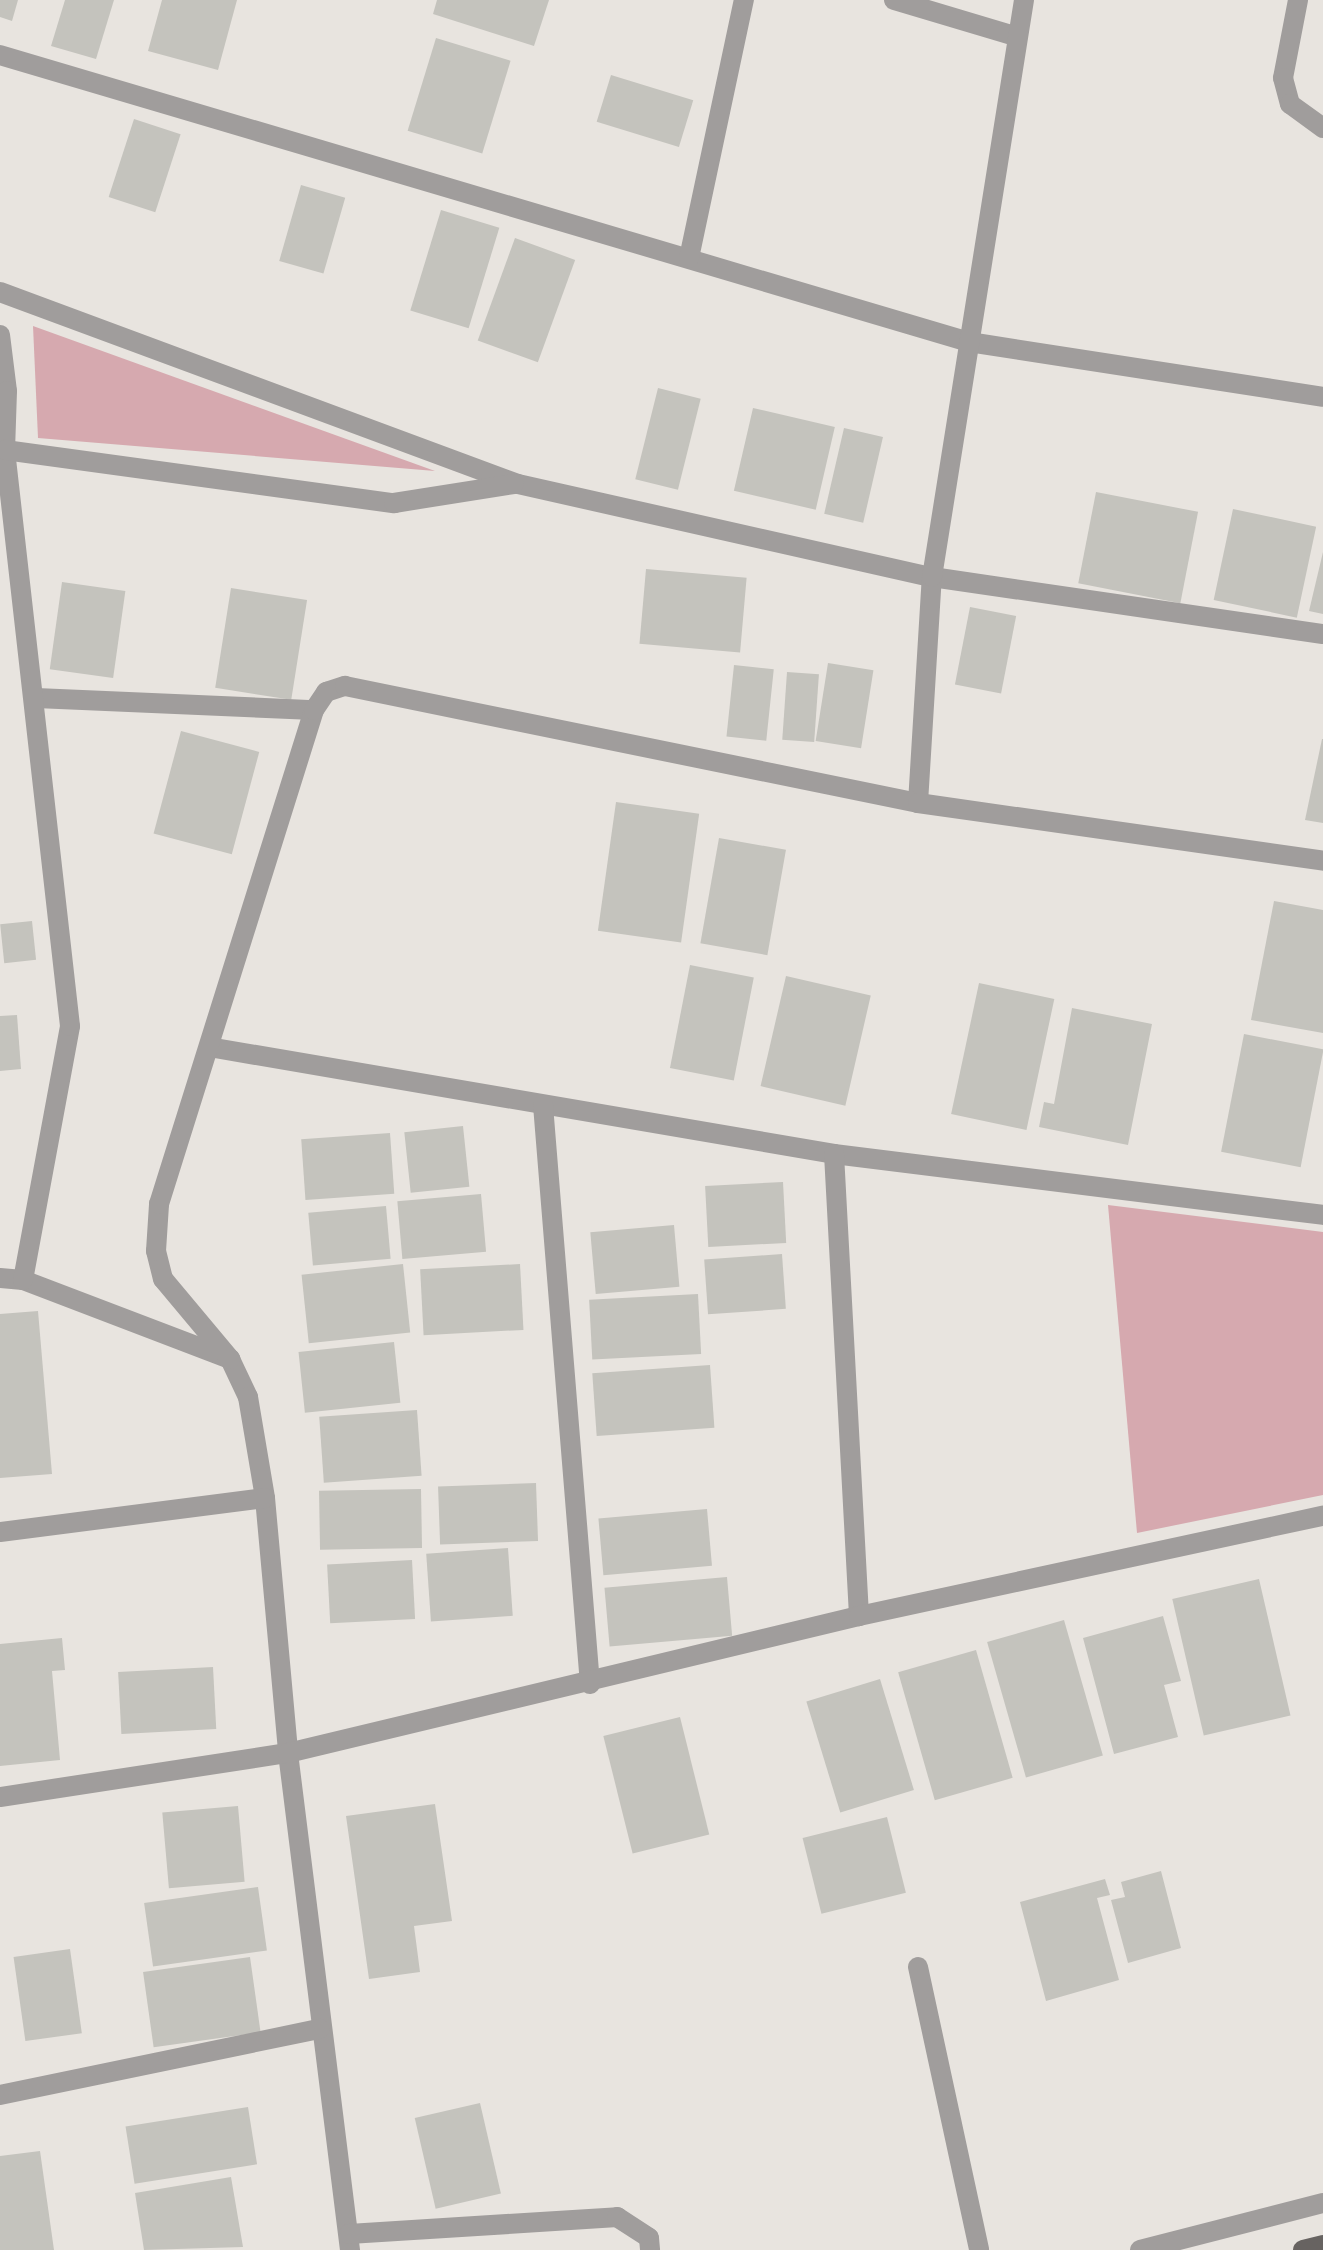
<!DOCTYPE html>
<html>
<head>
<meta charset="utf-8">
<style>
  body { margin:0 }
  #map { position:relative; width:1323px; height:2250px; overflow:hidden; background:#e8e4df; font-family:"Noto Serif",serif }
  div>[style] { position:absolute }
  .green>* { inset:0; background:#d6a9af }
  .building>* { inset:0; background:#c4c3bd; transform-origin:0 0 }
  .lane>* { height:20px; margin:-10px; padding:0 10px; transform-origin:10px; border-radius:10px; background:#a09d9c }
  .street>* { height:20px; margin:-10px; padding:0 10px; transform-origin:10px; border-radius:10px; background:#a09d9c }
  .primary>* { height:20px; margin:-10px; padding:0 10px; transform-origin:10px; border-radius:10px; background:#676361 }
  span { translate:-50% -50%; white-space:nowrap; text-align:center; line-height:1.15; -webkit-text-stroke:6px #f5f1ec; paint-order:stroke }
</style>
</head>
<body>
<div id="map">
  <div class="green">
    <i style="clip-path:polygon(33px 326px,435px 471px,38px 438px)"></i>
    <i style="clip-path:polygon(1108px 1205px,1323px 1232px,1323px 1495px,1137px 1533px)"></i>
  </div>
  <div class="building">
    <i style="clip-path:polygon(0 0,18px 0,12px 21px,0 17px)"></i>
    <i style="clip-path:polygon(65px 0,114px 0,96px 59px,51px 46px)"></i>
    <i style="clip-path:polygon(162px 0,237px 0,218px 70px,148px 51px)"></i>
    <i style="clip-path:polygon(437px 0,549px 0,534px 46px,433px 14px)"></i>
    <i style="left:436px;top:38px;width:78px;height:97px;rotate:17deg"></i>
    <i style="left:611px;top:75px;width:86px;height:49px;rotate:17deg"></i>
    <i style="left:134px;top:119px;width:49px;height:82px;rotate:18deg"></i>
    <i style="left:301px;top:185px;width:46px;height:79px;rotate:16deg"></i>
    <i style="left:441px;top:210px;width:61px;height:105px;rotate:17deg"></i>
    <i style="left:515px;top:238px;width:64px;height:109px;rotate:20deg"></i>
    <i style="left:658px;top:388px;width:44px;height:94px;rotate:14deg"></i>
    <i style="left:753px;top:408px;width:84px;height:85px;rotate:13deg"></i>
    <i style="left:844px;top:428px;width:40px;height:88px;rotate:13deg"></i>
    <i style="left:1096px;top:492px;width:104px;height:93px;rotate:11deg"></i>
    <i style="left:1233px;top:509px;width:85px;height:93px;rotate:12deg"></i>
    <i style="clip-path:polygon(1323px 552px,1323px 614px,1309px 611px)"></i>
    <i style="left:646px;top:569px;width:101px;height:75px;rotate:5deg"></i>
    <i style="left:62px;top:582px;width:64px;height:88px;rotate:8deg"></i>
    <i style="left:231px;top:588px;width:77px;height:101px;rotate:9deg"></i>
    <i style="left:970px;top:607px;width:47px;height:79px;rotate:11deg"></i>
    <i style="left:828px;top:663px;width:46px;height:79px;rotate:9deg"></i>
    <i style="left:734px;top:665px;width:40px;height:72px;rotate:6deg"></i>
    <i style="left:787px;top:672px;width:32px;height:68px;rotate:4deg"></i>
    <i style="left:181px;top:731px;width:81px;height:106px;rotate:15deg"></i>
    <i style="clip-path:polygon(1322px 739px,1323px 739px,1323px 823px,1305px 820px)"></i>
    <i style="left:616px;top:802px;width:84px;height:130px;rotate:8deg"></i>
    <i style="left:719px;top:838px;width:68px;height:107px;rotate:10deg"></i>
    <i style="clip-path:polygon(1274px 901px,1323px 910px,1323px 1033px,1251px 1020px)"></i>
    <i style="left:32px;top:921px;width:39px;height:32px;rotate:84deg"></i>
    <i style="left:690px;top:965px;width:65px;height:105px;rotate:11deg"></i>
    <i style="left:786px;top:976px;width:87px;height:113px;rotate:13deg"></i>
    <i style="left:979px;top:983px;width:77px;height:134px;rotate:12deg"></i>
    <i style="clip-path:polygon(1072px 1008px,1152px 1024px,1128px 1145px,1039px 1127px,1044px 1102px,1054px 1104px)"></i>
    <i style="clip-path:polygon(17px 1015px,21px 1069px,0 1071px,0 1016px)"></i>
    <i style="left:1244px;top:1034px;width:81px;height:120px;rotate:11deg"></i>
    <i style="left:463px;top:1126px;width:61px;height:59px;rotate:84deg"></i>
    <i style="left:390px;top:1133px;width:61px;height:89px;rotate:86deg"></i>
    <i style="left:783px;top:1182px;width:61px;height:78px;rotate:87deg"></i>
    <i style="left:481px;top:1194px;width:58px;height:84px;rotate:85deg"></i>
    <i style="left:386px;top:1206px;width:53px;height:78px;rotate:85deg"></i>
    <i style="left:674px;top:1225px;width:62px;height:84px;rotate:85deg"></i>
    <i style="left:782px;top:1254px;width:55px;height:78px;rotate:86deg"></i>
    <i style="left:403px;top:1264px;width:69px;height:102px;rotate:84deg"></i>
    <i style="left:520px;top:1264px;width:66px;height:100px;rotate:87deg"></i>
    <i style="left:698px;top:1294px;width:60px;height:109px;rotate:87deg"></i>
    <i style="clip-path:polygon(38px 1311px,52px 1474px,0 1478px,0 1314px)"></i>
    <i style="left:394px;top:1342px;width:61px;height:96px;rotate:84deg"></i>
    <i style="left:710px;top:1365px;width:63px;height:118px;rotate:86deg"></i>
    <i style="left:417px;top:1410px;width:66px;height:98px;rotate:86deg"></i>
    <i style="left:536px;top:1483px;width:58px;height:98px;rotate:88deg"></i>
    <i style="left:421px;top:1489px;width:59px;height:102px;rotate:89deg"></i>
    <i style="left:707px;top:1509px;width:57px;height:109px;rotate:85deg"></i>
    <i style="left:508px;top:1548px;width:68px;height:82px;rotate:86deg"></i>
    <i style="left:412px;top:1560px;width:59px;height:85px;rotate:87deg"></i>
    <i style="left:727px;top:1577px;width:59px;height:123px;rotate:85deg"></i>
    <i style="left:1259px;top:1579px;width:140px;height:89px;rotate:77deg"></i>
    <i style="clip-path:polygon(1163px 1616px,1181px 1681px,1164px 1685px,1178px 1737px,1114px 1754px,1083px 1638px)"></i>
    <i style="left:1064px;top:1620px;width:141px;height:80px;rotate:74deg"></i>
    <i style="clip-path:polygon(62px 1638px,65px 1670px,52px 1671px,60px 1760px,0 1766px,0 1644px)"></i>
    <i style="left:976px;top:1650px;width:133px;height:81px;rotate:74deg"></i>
    <i style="left:213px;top:1667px;width:62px;height:95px;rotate:87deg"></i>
    <i style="left:880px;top:1679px;width:116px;height:77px;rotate:73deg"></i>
    <i style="left:680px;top:1717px;width:121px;height:79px;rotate:76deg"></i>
    <i style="clip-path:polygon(435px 1804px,452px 1921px,414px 1926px,420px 1972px,369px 1979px,346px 1816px)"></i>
    <i style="left:238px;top:1806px;width:76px;height:76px;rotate:85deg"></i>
    <i style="left:887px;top:1817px;width:78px;height:87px;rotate:76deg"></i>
    <i style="clip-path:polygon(1161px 1871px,1181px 1948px,1128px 1963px,1111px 1900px,1125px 1897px,1121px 1882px)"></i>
    <i style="clip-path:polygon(1105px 1879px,1110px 1895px,1097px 1898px,1119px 1980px,1046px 2001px,1020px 1902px)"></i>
    <i style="left:258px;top:1887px;width:64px;height:115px;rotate:82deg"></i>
    <i style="left:70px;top:1949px;width:85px;height:57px;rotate:82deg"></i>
    <i style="left:250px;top:1957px;width:76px;height:108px;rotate:82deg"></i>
    <i style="left:480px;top:2103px;width:93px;height:67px;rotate:77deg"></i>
    <i style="left:248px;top:2107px;width:58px;height:124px;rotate:81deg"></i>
    <i style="clip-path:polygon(40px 2151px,54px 2250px,0 2250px,0 2156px)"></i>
    <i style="clip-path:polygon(231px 2177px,243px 2247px,144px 2250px,135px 2193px)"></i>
  </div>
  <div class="lane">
    <i style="left:918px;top:1967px;width:289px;rotate:77.8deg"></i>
    <i style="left:1140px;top:2250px;width:189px;rotate:-14.4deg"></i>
  </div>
  <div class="street">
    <i style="left:894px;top:0;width:126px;rotate:16.6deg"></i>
    <i style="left:1298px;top:0;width:79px;rotate:100.9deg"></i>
    <i style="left:1283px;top:78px;width:27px;rotate:75deg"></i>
    <i style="left:1290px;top:104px;width:41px;rotate:36deg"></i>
    <i style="left:0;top:55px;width:1011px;rotate:16.5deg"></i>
    <i style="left:969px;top:342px;width:358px;rotate:8.8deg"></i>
    <i style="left:689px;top:258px;width:264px;rotate:-78deg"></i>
    <i style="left:0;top:292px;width:552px;rotate:20.34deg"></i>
    <i style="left:518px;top:484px;width:424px;rotate:12.7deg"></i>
    <i style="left:932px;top:577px;width:395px;rotate:8.3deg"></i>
    <i style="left:0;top:335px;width:56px;rotate:82.9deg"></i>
    <i style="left:7px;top:391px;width:59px;rotate:91.9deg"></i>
    <i style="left:36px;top:698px;width:278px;rotate:2.5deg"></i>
    <i style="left:918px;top:803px;width:226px;rotate:-86.5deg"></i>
    <i style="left:932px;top:577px;width:584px;rotate:-80.94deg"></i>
    <i style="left:209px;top:1047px;width:634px;rotate:9.71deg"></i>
    <i style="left:834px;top:1154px;width:493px;rotate:7.1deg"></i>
    <i style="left:543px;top:1105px;width:581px;rotate:85.36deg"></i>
    <i style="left:834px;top:1154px;width:463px;rotate:86.9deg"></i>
    <i style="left:0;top:1278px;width:23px;rotate:5deg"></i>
    <i style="left:23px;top:1280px;width:222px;rotate:20.9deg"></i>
    <i style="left:230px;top:1359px;width:42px;rotate:64.7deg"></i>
    <i style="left:248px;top:1397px;width:102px;rotate:80.4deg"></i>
    <i style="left:265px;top:1498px;width:256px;rotate:84.8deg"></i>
    <i style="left:288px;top:1753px;width:501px;rotate:82.89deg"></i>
    <i style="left:23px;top:1280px;width:258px;rotate:-79.5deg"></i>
    <i style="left:70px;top:1026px;width:580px;rotate:-96.44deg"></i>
    <i style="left:5px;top:450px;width:393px;rotate:7.8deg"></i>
    <i style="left:394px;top:503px;width:121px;rotate:-9deg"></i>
    <i style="left:230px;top:1359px;width:104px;rotate:-129.9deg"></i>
    <i style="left:163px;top:1279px;width:29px;rotate:-104deg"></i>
    <i style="left:156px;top:1251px;width:47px;rotate:-86.3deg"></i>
    <i style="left:159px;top:1204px;width:518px;rotate:-72.58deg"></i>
    <i style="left:314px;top:710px;width:22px;rotate:-56deg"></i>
    <i style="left:326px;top:692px;width:20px;rotate:-18deg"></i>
    <i style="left:345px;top:686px;width:585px;rotate:11.54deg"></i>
    <i style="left:918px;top:803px;width:409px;rotate:8.1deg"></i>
    <i style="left:0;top:1532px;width:267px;rotate:-7.3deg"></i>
    <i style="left:0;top:1797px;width:291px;rotate:-8.7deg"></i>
    <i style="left:288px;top:1753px;width:587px;rotate:-13.49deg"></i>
    <i style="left:859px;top:1616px;width:475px;rotate:-12.2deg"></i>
    <i style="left:0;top:2095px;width:326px;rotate:-11.7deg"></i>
    <i style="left:349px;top:2234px;width:269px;rotate:-3.6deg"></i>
    <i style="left:617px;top:2217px;width:38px;rotate:33deg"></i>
    <i style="left:649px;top:2238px;width:12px;rotate:85deg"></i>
  </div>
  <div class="primary">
    <i style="left:1303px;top:2250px;width:21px;rotate:-14deg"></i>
  </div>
</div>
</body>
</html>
